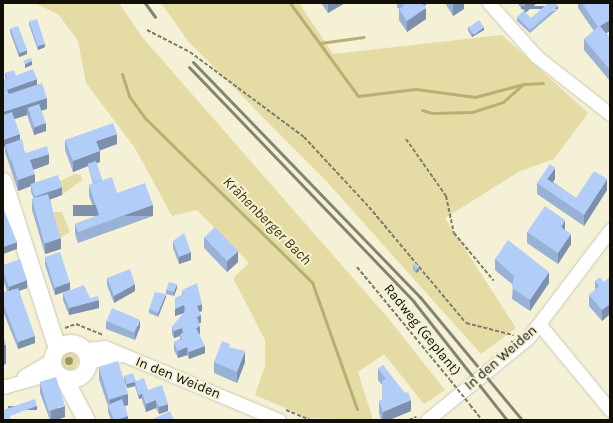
<!DOCTYPE html>
<html>
<head>
<meta charset="utf-8">
<style>
  body { margin:0 }
  #map { position:relative; width:613px; height:423px; overflow:hidden; background:#f4f1d7; font-family:Karla,sans-serif }
  div>[style] { position:absolute }
  .green>* { inset:0; background:#e4dca4 }
  .round { border-radius:50% }
  .stream>* { height:3px; margin:-1.5px; padding:0 1.5px; transform-origin:1.5px; border-radius:1.5px; background:#b8af71 }
  .path>* { height:2px; margin-top:-1px; transform-origin:0; background:repeating-linear-gradient(90deg,#7f7c6c 0 4px,transparent 0 6px) }
  .roads { filter:drop-shadow(0 0 1px #cbc8af) drop-shadow(0 0 1px #cbc8af) }
  .minor>* { height:13px; margin:-6.5px; padding:0 6.5px; transform-origin:6.5px; border-radius:6.5px; background:#fff }
  .major>* { height:17px; margin:-8.5px; padding:0 8.5px; transform-origin:8.5px; border-radius:8.5px; background:#fff }
  .major>.ring { margin:-8.5px; padding:0; box-sizing:content-box; background:none; border:17px solid #fff; border-radius:50% }
  .rail>* { height:3px; margin:-1.5px; padding:0 1.5px; transform-origin:1.5px; border-radius:1.5px; background:#858271 }
  .path-bridge>* { height:2px; margin-top:-1px; transform-origin:0; background:repeating-linear-gradient(90deg,#7f7c6c 0 4px,transparent 0 6px) }
  .trees>* { width:8px; height:8px; margin:-4px; border-radius:50%; background:#9b9670 }
  .wall>* { inset:0; background:#99b1d5 }
  .shaded-wall>* { inset:0; background:#7d90ae; transform-origin:0 0 }
  .building>* { inset:0; background:#b2cef8; transform-origin:0 0 }
  span { translate:-50% -50%; white-space:nowrap; text-align:center; line-height:1.15; -webkit-text-stroke:4px #f4f1d7; paint-order:stroke }
  .street-label { font-size:14px; color:#110f07 }
  .water-label { font-size:15px; color:#423b07; font-style:italic }
  .frame { position:absolute; inset:0; border:4px solid #110f07; pointer-events:none }
</style>
</head>
<body>
<div id="map">
  <div class="green">
    <i style="clip-path:polygon(35px 3px,119px 3px,142px 37px,388px 318px,445px 390px,424px 404px,384px 354px,358px 372px,373px 420px,308px 418px,255px 395px,265px 366px,265px 340px,233px 278px,249px 263px,197px 210px,172px 216px,135px 148px,86px 83px,78px 41px,59px 15px)"></i>
    <i style="clip-path:polygon(161px 3px,299px 3px,333px 54px,502px 35px,588px 113px,554px 159px,520px 171px,445px 218px,516px 328px,481px 354px,327px 182px,188px 41px)"></i>
    <i style="clip-path:polygon(75px 174px,81px 175px,82px 180px,62px 195px,58px 182px)"></i>
    <i style="clip-path:polygon(51px 212px,62px 212px,70px 232px,60px 238px)"></i>
    <i class="round" style="left:60px;top:352px;width:18px;height:18px"></i>
  </div>
  <div class="stream">
    <i style="left:290px;top:3px;width:115px;rotate:53.8deg"></i>
    <i style="left:358px;top:96px;width:58px;rotate:-6.9deg"></i>
    <i style="left:416px;top:89px;width:60px;rotate:7.7deg"></i>
    <i style="left:475px;top:97px;width:51px;rotate:-14.9deg"></i>
    <i style="left:524px;top:84px;width:19px;rotate:-3deg"></i>
    <i style="left:320px;top:43px;width:44px;rotate:-7.8deg"></i>
    <i style="left:122px;top:74px;width:23px;rotate:72deg"></i>
    <i style="left:129px;top:96px;width:29px;rotate:54deg"></i>
    <i style="left:146px;top:119px;width:233px;rotate:44.5deg"></i>
    <i style="left:312px;top:282px;width:135px;rotate:70.5deg"></i>
    <i style="left:422px;top:110px;width:10px;rotate:17deg"></i>
    <i style="left:432px;top:113px;width:40px;rotate:-1.4deg"></i>
    <i style="left:472px;top:112px;width:33px;rotate:-18deg"></i>
    <i style="left:503px;top:102px;width:25px;rotate:-42deg"></i>
  </div>
  <div class="path">
    <i style="left:190px;top:52px;width:142px;rotate:36.7deg"></i>
    <i style="left:304px;top:137px;width:96px;rotate:47.1deg"></i>
    <i style="left:369px;top:207px;width:151px;rotate:50.1deg"></i>
    <i style="left:466px;top:323px;width:49px;rotate:14.3deg"></i>
    <i style="left:406px;top:139px;width:70px;rotate:54.9deg"></i>
    <i style="left:446px;top:196px;width:38px;rotate:78deg"></i>
    <i style="left:454px;top:233px;width:62px;rotate:50.2deg"></i>
    <i style="left:3px;top:164px;width:1px;rotate:-45deg"></i>
    <i style="left:357px;top:267px;width:146px;rotate:50.5deg"></i>
    <i style="left:65px;top:328px;width:12px;rotate:-20deg"></i>
    <i style="left:76px;top:324px;width:29px;rotate:22deg"></i>
    <i style="left:470px;top:405px;width:19px;rotate:51deg"></i>
    <i style="left:286px;top:410px;width:27px;rotate:22deg"></i>
    <i style="left:409px;top:420px;width:8px;rotate:-23deg"></i>
  </div>
  <div class="roads">
    <div class="minor">
      <i style="left:489px;top:3px;width:71px;rotate:48.4deg"></i>
      <i style="left:536px;top:56px;width:94px;rotate:38.1deg"></i>
      <i style="left:540px;top:325px;width:110px;rotate:50.5deg"></i>
      <i style="left:84px;top:349px;width:21px;rotate:-5deg"></i>
      <i style="left:105px;top:347px;width:189px;rotate:22.8deg"></i>
      <i style="left:88px;top:362px;width:34px;rotate:-12deg"></i>
      <i style="left:24px;top:376px;width:32px;rotate:-30deg"></i>
      <i style="left:3px;top:387px;width:55px;rotate:-15.8deg"></i>
      <i style="left:427px;top:420px;width:130px;rotate:-39.1deg"></i>
      <i style="left:528px;top:338px;width:136px;rotate:-52.8deg"></i>
    </div>
    <div class="major">
      <i style="left:3px;top:181px;width:176px;rotate:72.1deg"></i>
      <i class="ring" style="left:52px;top:343px;width:19px;height:19px"></i>
      <i style="left:64px;top:378px;width:47px;rotate:62.4deg"></i>
    </div>
  </div>
  <div class="rail">
    <i style="left:145px;top:3px;width:17px;rotate:54deg"></i>
    <i style="left:193px;top:62px;width:327px;rotate:46deg"></i>
    <i style="left:420px;top:297px;width:160px;rotate:50.3deg"></i>
    <i style="left:189px;top:67px;width:325px;rotate:46.2deg"></i>
    <i style="left:414px;top:302px;width:150px;rotate:51.8deg"></i>
  </div>
  <div class="path-bridge">
    <i style="left:147px;top:30px;width:48px;rotate:27.1deg"></i>
    <i style="left:450px;top:380px;width:32px;rotate:51deg"></i>
  </div>
  <div class="trees">
    <i style="left:69px;top:361px"></i>
  </div>
  <div class="wall">
    <i style="clip-path:polygon(321px 3px,345px 3px,328px 13px)"></i>
    <i style="clip-path:polygon(397px 3px,428px 3px,424px 6px,426px 19px,407px 32px,399px 20px,399px 9px,397px 7px)"></i>
    <i style="clip-path:polygon(445px 3px,464px 3px,464px 9px,453px 16px)"></i>
    <i style="clip-path:polygon(517px 3px,537px 3px,525px 13px,531px 18px,558px 9px,530px 33px,517px 21px,517px 17px,524px 11px)"></i>
    <i style="clip-path:polygon(578px 3px,610px 3px,610px 31px,606px 33px,610px 38px,610px 81px,584px 50px,584px 39px,594px 31px,578px 8px)"></i>
    <i style="clip-path:polygon(29px 21px,45px 47px,38px 50px,29px 25px)"></i>
    <i style="clip-path:polygon(468px 27px,484px 30px,472px 37px,468px 31px)"></i>
    <i style="clip-path:polygon(10px 28px,27px 54px,19px 57px,10px 32px)"></i>
    <i style="clip-path:polygon(5px 73px,16px 76px,37px 84px,47px 109px,41px 111px,46px 131px,34px 135px,27px 115px,14px 119px,20px 140px,25px 153px,49px 164px,33px 170px,35px 183px,62px 195px,50px 199px,61px 249px,45px 254px,32px 210px,32px 199px,34px 199px,31px 192px,31px 186px,18px 191px,5px 152px,5px 147px,3px 147px,3px 76px,4px 80px,6px 79px,5px 77px)"></i>
    <i style="clip-path:polygon(65px 140px,117px 144px,100px 150px,100px 162px,96px 163px,102px 180px,117px 193px,153px 216px,78px 243px,75px 234px,75px 224px,96px 216px,89px 196px,89px 185px,93px 184px,88px 166px,73px 172px,65px 150px)"></i>
    <i style="clip-path:polygon(555px 179px,553px 182px,576px 198px,607px 190px,584px 226px,537px 194px,537px 183px)"></i>
    <i style="clip-path:polygon(565px 230px,571px 244px,558px 264px,527px 243px,527px 232px)"></i>
    <i style="clip-path:polygon(204px 237px,238px 262px,227px 272px,204px 248px)"></i>
    <i style="clip-path:polygon(173px 241px,191px 260px,179px 264px,173px 248px)"></i>
    <i style="clip-path:polygon(45px 257px,70px 290px,55px 295px,45px 265px)"></i>
    <i style="clip-path:polygon(495px 259px,549px 283px,530px 311px,512px 299px,513px 285px,495px 270px)"></i>
    <i style="clip-path:polygon(3px 265px,27px 288px,19px 291px,35px 343px,18px 349px,3px 311px,3px 293px,7px 291px,3px 279px)"></i>
    <i style="clip-path:polygon(413px 265px,419px 271px,416px 273px,413px 269px)"></i>
    <i style="clip-path:polygon(610px 277px,610px 314px,602px 321px,589px 306px,589px 295px,595px 290px,595px 281px,604px 282px)"></i>
    <i style="clip-path:polygon(107px 278px,135px 291px,114px 303px,107px 285px)"></i>
    <i style="clip-path:polygon(177px 288px,174px 296px,166px 294px,166px 290px)"></i>
    <i style="clip-path:polygon(182px 290px,202px 311px,199px 312px,201px 323px,199px 323px,200px 334px,199px 334px,205px 353px,189px 359px,187px 355px,178px 358px,174px 350px,174px 342px,180px 339px,180px 336px,174px 338px,172px 334px,172px 327px,184px 313px,175px 316px,175px 298px,182px 295px)"></i>
    <i style="clip-path:polygon(63px 293px,90px 298px,99px 308px,69px 315px,63px 300px)"></i>
    <i style="clip-path:polygon(166px 297px,158px 317px,149px 313px,149px 309px)"></i>
    <i style="clip-path:polygon(106px 321px,140px 327px,135px 340px,106px 329px)"></i>
    <i style="clip-path:polygon(230px 348px,245px 362px,237px 383px,214px 373px,214px 362px)"></i>
    <i style="clip-path:polygon(383px 365px,411px 411px,389px 420px,381px 420px,379px 412px,379px 401px,382px 400px,382px 385px,378px 380px,378px 369px)"></i>
    <i style="clip-path:polygon(99px 368px,124px 380px,124px 376px,136px 381px,148px 390px,168px 411px,159px 414px,156px 408px,146px 412px,142px 400px,142px 398px,139px 399px,135px 386px,127px 388px,124px 381px,128px 405px,125px 406px,128px 420px,111px 420px,108px 412px,108px 406px,99px 379px)"></i>
    <i style="clip-path:polygon(40px 382px,65px 417px,56px 420px,50px 420px,40px 393px)"></i>
  </div>
  <div class="shaded-wall">
    <i style="clip-path:polygon(328px 3px,345px 3px,328px 13px)"></i>
    <i style="clip-path:polygon(419px 3px,428px 3px,419px 9px)"></i>
    <i style="clip-path:polygon(456px 3px,464px 3px,464px 9px,453px 16px,453px 5px)"></i>
    <i style="clip-path:polygon(525px 3px,537px 3px,525px 13px)"></i>
    <i style="left:558px;top:6px;width:3px;height:37px;rotate:90deg"></i>
    <i style="clip-path:polygon(426px 8px,426px 19px,407px 32px,407px 21px)"></i>
    <i style="clip-path:polygon(610px 20px,610px 31px,600px 37px,600px 26px)"></i>
    <i style="clip-path:polygon(484px 27px,484px 30px,472px 37px,472px 34px)"></i>
    <i style="clip-path:polygon(45px 44px,45px 47px,38px 50px,38px 46px)"></i>
    <i style="clip-path:polygon(27px 50px,27px 54px,19px 57px,19px 53px)"></i>
    <i style="clip-path:polygon(32px 61px,32px 65px,25px 68px,25px 64px)"></i>
    <i style="clip-path:polygon(37px 79px,37px 90px,7px 101px,7px 90px)"></i>
    <i style="clip-path:polygon(47px 98px,47px 109px,29px 114px,27px 107px,27px 115px,3px 123px,3px 112px)"></i>
    <i style="clip-path:polygon(46px 123px,46px 131px,34px 135px,34px 128px)"></i>
    <i style="clip-path:polygon(20px 134px,20px 142px,5px 145px,5px 147px,3px 147px,3px 140px)"></i>
    <i style="clip-path:polygon(117px 134px,117px 144px,96px 152px,96px 141px)"></i>
    <i style="clip-path:polygon(100px 151px,100px 162px,89px 166px,88px 164px,88px 166px,73px 172px,73px 161px)"></i>
    <i style="clip-path:polygon(49px 154px,49px 164px,30px 171px,30px 160px)"></i>
    <i style="clip-path:polygon(555px 168px,555px 179px,547px 190px,547px 179px)"></i>
    <i style="clip-path:polygon(35px 174px,35px 185px,31px 185px,31px 186px,18px 191px,18px 180px)"></i>
    <i style="clip-path:polygon(607px 179px,607px 190px,584px 226px,584px 215px)"></i>
    <i style="clip-path:polygon(62px 187px,62px 195px,36px 205px,36px 197px)"></i>
    <i style="left:153px;top:205px;width:11px;height:80px;rotate:90deg"></i>
    <i style="clip-path:polygon(565px 220px,565px 231px,561px 227px)"></i>
    <i style="clip-path:polygon(571px 234px,571px 244px,558px 264px,558px 253px)"></i>
    <i style="clip-path:polygon(61px 238px,61px 249px,45px 254px,45px 244px)"></i>
    <i style="clip-path:polygon(17px 242px,17px 249px,3px 254px,3px 247px)"></i>
    <i style="clip-path:polygon(238px 251px,238px 262px,227px 272px,227px 261px)"></i>
    <i style="clip-path:polygon(191px 252px,191px 260px,179px 264px,179px 257px)"></i>
    <i style="clip-path:polygon(419px 267px,419px 271px,416px 273px,416px 270px)"></i>
    <i style="clip-path:polygon(549px 272px,549px 283px,530px 311px,530px 300px)"></i>
    <i style="clip-path:polygon(27px 280px,27px 288px,9px 294px,9px 287px)"></i>
    <i style="clip-path:polygon(70px 282px,70px 290px,55px 295px,55px 288px)"></i>
    <i style="clip-path:polygon(135px 284px,135px 291px,114px 303px,114px 296px)"></i>
    <i style="clip-path:polygon(177px 284px,177px 288px,174px 296px,174px 292px)"></i>
    <i style="clip-path:polygon(166px 294px,166px 297px,158px 317px,158px 313px)"></i>
    <i style="clip-path:polygon(99px 300px,99px 308px,69px 315px,69px 308px)"></i>
    <i style="clip-path:polygon(202px 304px,202px 311px,197px 313px,197px 306px)"></i>
    <i style="clip-path:polygon(610px 304px,610px 314px,602px 321px,602px 310px)"></i>
    <i style="clip-path:polygon(184px 305px,184px 313px,175px 316px,175px 309px)"></i>
    <i style="clip-path:polygon(201px 315px,201px 323px,197px 324px,197px 317px)"></i>
    <i style="clip-path:polygon(140px 320px,140px 327px,135px 340px,135px 333px)"></i>
    <i style="clip-path:polygon(200px 326px,200px 334px,196px 335px,196px 328px)"></i>
    <i style="clip-path:polygon(182px 328px,182px 335px,180px 334px,180px 336px,174px 338px,174px 331px)"></i>
    <i style="clip-path:polygon(35px 336px,35px 343px,18px 349px,18px 342px)"></i>
    <i style="clip-path:polygon(6px 344px,6px 364px,3px 365px,3px 346px)"></i>
    <i style="clip-path:polygon(205px 346px,205px 353px,189px 359px,189px 352px)"></i>
    <i style="clip-path:polygon(187px 347px,187px 355px,178px 358px,178px 351px)"></i>
    <i style="clip-path:polygon(245px 351px,245px 362px,237px 383px,237px 372px)"></i>
    <i style="clip-path:polygon(135px 382px,135px 386px,127px 388px,127px 384px)"></i>
    <i style="clip-path:polygon(128px 394px,128px 405px,110px 411px,110px 400px)"></i>
    <i style="clip-path:polygon(142px 394px,142px 398px,139px 399px,139px 395px)"></i>
    <i style="clip-path:polygon(156px 400px,156px 408px,146px 412px,146px 404px)"></i>
    <i style="clip-path:polygon(411px 400px,411px 411px,389px 420px,383px 420px,383px 412px)"></i>
    <i style="clip-path:polygon(168px 404px,168px 411px,159px 414px,159px 407px)"></i>
    <i style="left:37px;top:406px;width:4px;height:29px;rotate:90deg"></i>
    <i style="clip-path:polygon(65px 406px,65px 417px,56px 420px,51px 420px,51px 411px)"></i>
    <i style="clip-path:polygon(128px 416px,128px 420px,116px 420px)"></i>
  </div>
  <div class="building">
    <i style="clip-path:polygon(402px 3px,422px 3px,426px 8px,407px 21px,399px 9px,404px 6px)"></i>
    <i style="clip-path:polygon(548px 3px,555px 3px,558px 6px,530px 30px,517px 17px,524px 11px,531px 18px)"></i>
    <i style="clip-path:polygon(582px 3px,610px 3px,610px 20px,600px 26px,610px 38px,610px 70px,584px 39px,598px 27px)"></i>
    <i style="clip-path:polygon(37px 19px,45px 44px,38px 46px,29px 21px)"></i>
    <i style="left:479px;top:20px;width:9px;height:13px;rotate:54deg"></i>
    <i style="left:18px;top:26px;width:26px;height:8px;rotate:69deg"></i>
    <i style="clip-path:polygon(31px 58px,32px 61px,25px 64px,23px 61px)"></i>
    <i style="clip-path:polygon(33px 69px,37px 79px,7px 90px,9px 94px,42px 83px,47px 98px,3px 112px,3px 76px,4px 80px)"></i>
    <i style="left:14px;top:70px;width:6px;height:9px;rotate:72deg"></i>
    <i style="left:39px;top:104px;width:20px;height:12px;rotate:70deg"></i>
    <i style="clip-path:polygon(12px 112px,20px 134px,3px 140px,3px 115px)"></i>
    <i style="clip-path:polygon(113px 123px,117px 134px,96px 141px,100px 151px,73px 161px,65px 140px)"></i>
    <i style="clip-path:polygon(22px 139px,25px 153px,11px 158px,11px 162px,5px 145px)"></i>
    <i style="clip-path:polygon(47px 146px,49px 154px,30px 160px,35px 174px,18px 180px,11px 158px)"></i>
    <i style="left:96px;top:161px;width:20px;height:9px;rotate:72deg"></i>
    <i style="clip-path:polygon(550px 164px,555px 168px,547px 179px,576px 198px,594px 171px,607px 179px,584px 215px,537px 183px)"></i>
    <i style="left:58px;top:175px;width:13px;height:29px;rotate:72deg"></i>
    <i style="clip-path:polygon(112px 177px,117px 193px,145px 183px,153px 205px,78px 232px,75px 224px,99px 215px,89px 185px)"></i>
    <i style="left:48px;top:194px;width:46px;height:17px;rotate:74deg"></i>
    <i style="clip-path:polygon(545px 206px,565px 220px,561px 227px,571px 234px,558px 253px,527px 232px)"></i>
    <i style="clip-path:polygon(3px 210px,4px 210px,17px 242px,3px 247px)"></i>
    <i style="left:215px;top:227px;width:33px;height:15px;rotate:46deg"></i>
    <i style="clip-path:polygon(184px 233px,191px 252px,179px 257px,173px 241px)"></i>
    <i style="clip-path:polygon(508px 240px,549px 272px,530px 300px,512px 288px,514px 276px,495px 259px)"></i>
    <i style="left:60px;top:252px;width:32px;height:16px;rotate:72deg"></i>
    <i style="clip-path:polygon(20px 259px,27px 280px,9px 287px,3px 271px,3px 265px)"></i>
    <i style="clip-path:polygon(416px 263px,419px 267px,416px 270px,413px 265px)"></i>
    <i style="clip-path:polygon(130px 269px,135px 284px,114px 296px,107px 278px)"></i>
    <i style="clip-path:polygon(600px 277px,604px 282px,610px 277px,610px 304px,602px 310px,589px 295px,599px 286px,595px 281px)"></i>
    <i style="clip-path:polygon(169px 282px,177px 284px,174px 292px,166px 290px)"></i>
    <i style="clip-path:polygon(197px 283px,202px 304px,197px 306px,201px 315px,197px 317px,200px 326px,196px 328px,205px 346px,189px 352px,187px 347px,178px 351px,176px 347px,174px 342px,182px 339px,180px 334px,184px 333px,182px 328px,174px 331px,172px 327px,186px 310px,184px 305px,175px 309px,175px 298px,183px 295px,182px 290px)"></i>
    <i style="clip-path:polygon(84px 285px,90px 298px,98px 296px,99px 300px,69px 308px,63px 293px)"></i>
    <i style="clip-path:polygon(18px 288px,35px 336px,18px 342px,3px 303px,3px 293px)"></i>
    <i style="clip-path:polygon(155px 292px,166px 294px,158px 313px,149px 309px)"></i>
    <i style="left:112px;top:308px;width:30px;height:14px;rotate:23deg"></i>
    <i style="clip-path:polygon(3px 335px,6px 344px,3px 346px)"></i>
    <i style="clip-path:polygon(222px 341px,230px 344px,229px 347px,245px 351px,237px 372px,214px 362px)"></i>
    <i style="left:118px;top:361px;width:34px;height:20px;rotate:73deg"></i>
    <i style="clip-path:polygon(383px 365px,405px 393px,408px 392px,411px 400px,383px 412px,379px 401px,382px 400px,382px 381px,386px 379px,378px 369px)"></i>
    <i style="clip-path:polygon(133px 373px,136px 381px,144px 378px,148px 390px,142px 392px,142px 394px,139px 395px,135px 382px,127px 384px,124px 376px)"></i>
    <i style="left:56px;top:377px;width:30px;height:17px;rotate:73deg"></i>
    <i style="clip-path:polygon(162px 385px,168px 404px,159px 407px,156px 400px,146px 404px,142px 392px)"></i>
    <i style="clip-path:polygon(35px 399px,37px 406px,10px 416px,11px 420px,4px 420px,3px 419px,3px 410px)"></i>
    <i style="clip-path:polygon(122px 399px,128px 416px,116px 420px,114px 420px,108px 405px)"></i>
    <i style="clip-path:polygon(170px 411px,174px 420px,151px 420px)"></i>
  </div>
  <div class="street-label">
    <span style="left:422px;top:330px;rotate:51deg">Radweg (Geplant)</span>
    <span style="left:501px;top:358px;rotate:-41deg">In den Weiden</span>
    <span style="left:178px;top:378px;rotate:22deg">In den Weiden</span>
  </div>
  <div class="water-label">
    <span style="left:267px;top:221px;rotate:45deg">Krähenberger Bach</span>
  </div>
  <div class="frame"></div>
</div>
</body>
</html>
